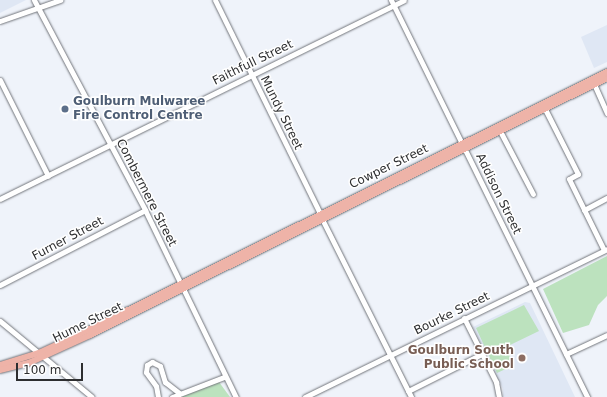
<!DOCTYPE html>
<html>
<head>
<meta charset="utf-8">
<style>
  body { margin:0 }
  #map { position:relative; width:607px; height:397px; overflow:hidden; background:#eff3fa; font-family:"DejaVu Sans",sans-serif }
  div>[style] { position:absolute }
  .built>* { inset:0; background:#dfe7f4 }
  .green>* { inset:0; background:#bce2be }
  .roads { filter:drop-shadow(0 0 1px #72757b) drop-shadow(0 0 1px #72757b) }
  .minor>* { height:5px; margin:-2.5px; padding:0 2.5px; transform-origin:2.5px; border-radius:2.5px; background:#fff }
  .major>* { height:6px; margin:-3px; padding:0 3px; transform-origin:3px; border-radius:3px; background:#eeb3a8 }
  .dots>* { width:11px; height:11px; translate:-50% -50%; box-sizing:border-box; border:2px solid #fff; border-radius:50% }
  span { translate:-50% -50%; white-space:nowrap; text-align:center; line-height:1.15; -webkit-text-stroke:3px #fff; paint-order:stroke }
  .street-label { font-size:12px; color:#2d2e30 }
  .service-label { font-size:12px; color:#4e5e75; font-weight:700 }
  .left { translate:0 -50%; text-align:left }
  .education-label { font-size:12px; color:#785e54; font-weight:700 }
  .right { translate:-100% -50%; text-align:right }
  .scale { position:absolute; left:16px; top:363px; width:67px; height:18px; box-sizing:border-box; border:2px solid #2d2e30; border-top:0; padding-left:5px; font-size:12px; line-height:14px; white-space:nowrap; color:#2d2e30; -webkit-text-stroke:3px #fff; paint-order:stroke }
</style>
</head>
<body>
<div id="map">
  <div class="built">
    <i style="clip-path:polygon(0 0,26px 0,0 13px)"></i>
    <i style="clip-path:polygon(607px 25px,607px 62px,594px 68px,581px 37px)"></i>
    <i style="clip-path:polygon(525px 302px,530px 303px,575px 397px,503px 397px,503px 389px,473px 327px)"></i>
  </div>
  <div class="green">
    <i style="clip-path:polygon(607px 256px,607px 296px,598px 305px,589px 325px,563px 333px,543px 289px)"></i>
    <i style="clip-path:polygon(524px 305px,539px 331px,506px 347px,514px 365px,497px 373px,476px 328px)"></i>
    <i style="clip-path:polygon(219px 382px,230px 397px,175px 397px,190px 391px)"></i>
  </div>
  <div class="roads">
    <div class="minor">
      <i style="left:34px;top:0;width:238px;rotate:62.1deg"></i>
      <i style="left:145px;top:210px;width:208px;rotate:64.1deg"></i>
      <i style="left:215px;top:0;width:237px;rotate:63.8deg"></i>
      <i style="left:391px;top:0;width:443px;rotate:63.7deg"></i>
      <i style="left:0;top:21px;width:64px;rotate:-19.3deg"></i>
      <i style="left:0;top:80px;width:107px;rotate:63.4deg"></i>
      <i style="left:594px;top:84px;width:32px;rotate:66deg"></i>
      <i style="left:545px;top:109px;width:73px;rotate:63.1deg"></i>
      <i style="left:578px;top:174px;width:10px;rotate:151deg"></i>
      <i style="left:569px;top:179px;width:79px;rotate:63.8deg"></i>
      <i style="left:500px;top:131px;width:71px;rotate:62.4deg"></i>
      <i style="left:0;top:199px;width:450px;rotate:-26.2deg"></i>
      <i style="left:584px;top:210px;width:26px;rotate:-28deg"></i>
      <i style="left:322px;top:219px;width:199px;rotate:63.4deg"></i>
      <i style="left:0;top:285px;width:163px;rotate:-27.3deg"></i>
      <i style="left:464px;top:318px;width:72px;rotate:63.4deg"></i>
      <i style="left:496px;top:382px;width:15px;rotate:79deg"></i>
      <i style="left:0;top:321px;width:119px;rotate:39.6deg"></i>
      <i style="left:566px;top:354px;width:45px;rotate:-24.9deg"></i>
      <i style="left:408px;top:391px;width:83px;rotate:-26.6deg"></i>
      <i style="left:158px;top:397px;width:11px;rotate:-100deg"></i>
      <i style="left:156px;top:386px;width:17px;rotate:-126deg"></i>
      <i style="left:146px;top:372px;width:7px;rotate:-82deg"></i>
      <i style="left:147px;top:365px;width:6px;rotate:-31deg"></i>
      <i style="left:152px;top:362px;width:9px;rotate:27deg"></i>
      <i style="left:160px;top:366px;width:17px;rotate:73deg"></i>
      <i style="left:165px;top:382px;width:18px;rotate:38deg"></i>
      <i style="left:172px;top:397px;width:56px;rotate:-21deg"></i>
      <i style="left:305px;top:397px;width:336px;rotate:-26.1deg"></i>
    </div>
    <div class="major">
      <i style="left:0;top:365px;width:41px;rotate:-17.1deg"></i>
      <i style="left:39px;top:353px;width:54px;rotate:-25.1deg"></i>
      <i style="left:88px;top:330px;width:580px;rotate:-26.43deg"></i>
      <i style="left:0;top:370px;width:32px;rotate:-14deg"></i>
      <i style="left:31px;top:362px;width:65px;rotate:-24.6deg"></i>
      <i style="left:90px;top:335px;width:577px;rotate:-26.43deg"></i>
    </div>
  </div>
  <div class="dots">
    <i style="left:65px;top:109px;background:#5c6f8a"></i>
    <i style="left:522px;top:358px;background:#8d6e63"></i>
  </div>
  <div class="street-label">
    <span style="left:253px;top:63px;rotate:-26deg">Faithfull Street</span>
    <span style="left:281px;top:113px;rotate:64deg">Mundy Street</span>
    <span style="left:389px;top:167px;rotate:-26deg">Cowper Street</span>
    <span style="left:146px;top:193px;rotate:63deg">Combermere Street</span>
    <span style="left:498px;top:194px;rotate:64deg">Addison Street</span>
    <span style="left:68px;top:239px;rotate:-28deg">Furner Street</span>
    <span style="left:452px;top:314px;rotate:-26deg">Bourke Street</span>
    <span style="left:88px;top:323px;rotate:-26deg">Hume Street</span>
  </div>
  <div class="service-label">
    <span class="left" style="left:73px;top:109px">Goulburn Mulwaree<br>Fire Control Centre</span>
  </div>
  <div class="education-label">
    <span class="right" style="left:514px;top:358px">Goulburn South<br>Public School</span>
  </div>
  <div class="scale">100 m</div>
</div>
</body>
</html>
